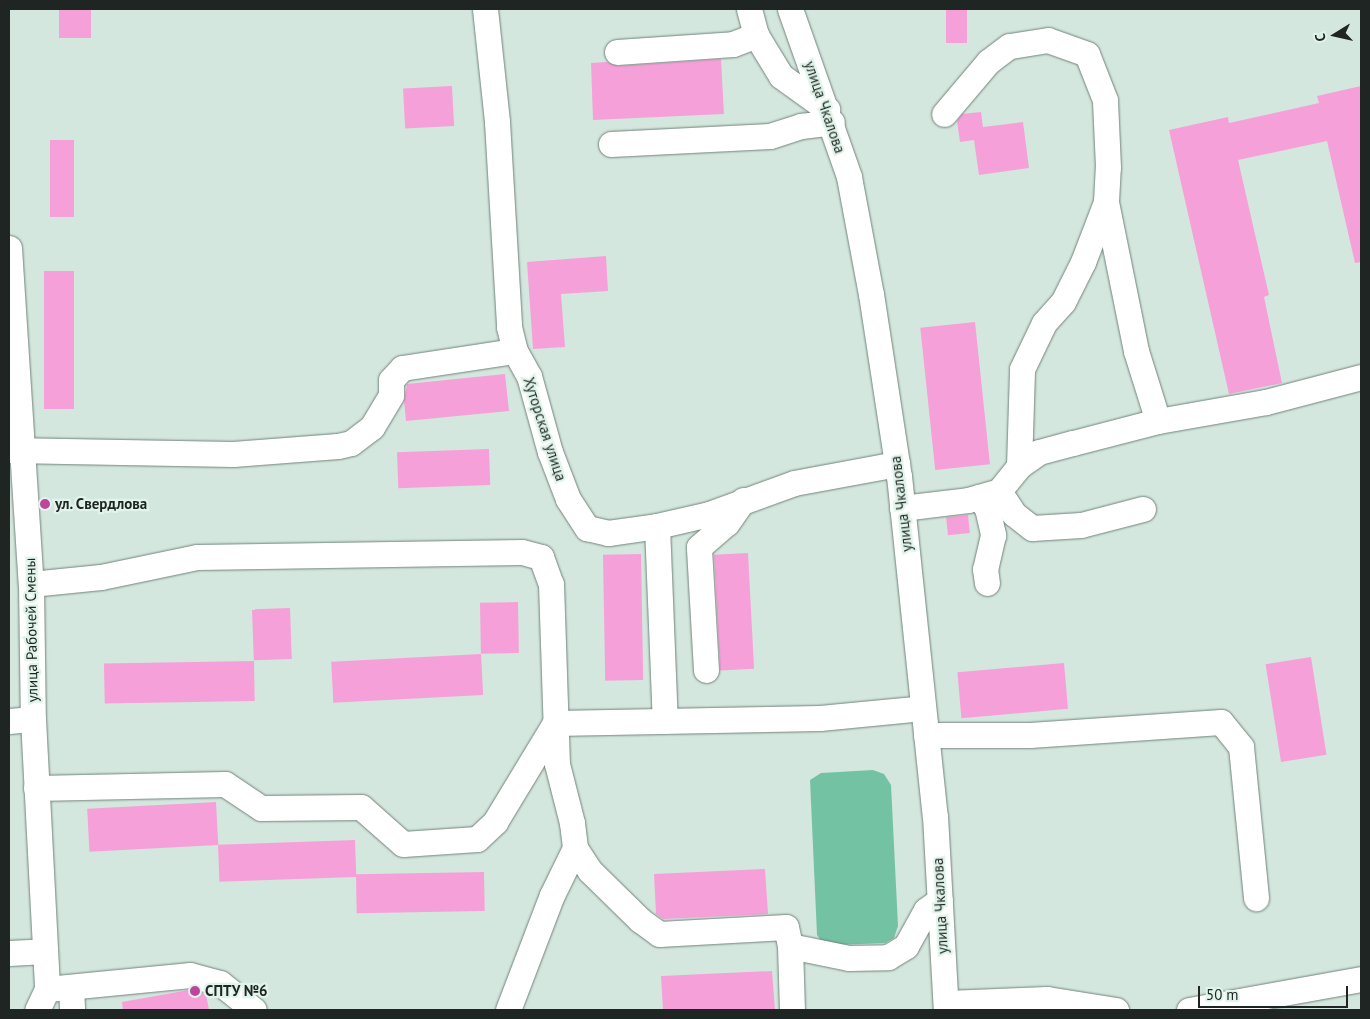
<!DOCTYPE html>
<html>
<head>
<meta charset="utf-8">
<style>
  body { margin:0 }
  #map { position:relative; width:1370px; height:1019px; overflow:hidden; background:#d4e7de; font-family:"PT Sans",sans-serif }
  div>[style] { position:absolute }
  .green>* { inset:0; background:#74c2a4 }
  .building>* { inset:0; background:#f6a0d9; transform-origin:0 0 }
  .roads { filter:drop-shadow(0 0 1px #72837b) drop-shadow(0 0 1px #72837b) }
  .minor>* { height:25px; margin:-12.5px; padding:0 12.5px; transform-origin:12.5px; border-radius:12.5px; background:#fff }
  .dots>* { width:14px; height:14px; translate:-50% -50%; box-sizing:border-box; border:2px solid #e1f4eb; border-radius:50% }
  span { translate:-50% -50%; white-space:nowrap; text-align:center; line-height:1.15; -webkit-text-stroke:4.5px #e1f4eb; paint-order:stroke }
  .street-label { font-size:15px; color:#1e2522 }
  .poi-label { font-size:15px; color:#1e2522; font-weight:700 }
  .left { translate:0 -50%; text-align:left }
  .frame { position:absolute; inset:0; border:10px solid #1e2522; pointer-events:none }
  .north { position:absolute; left:1310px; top:10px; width:50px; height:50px; -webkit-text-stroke:4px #e1f4eb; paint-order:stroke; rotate:260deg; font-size:14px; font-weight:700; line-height:20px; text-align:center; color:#1e2522 }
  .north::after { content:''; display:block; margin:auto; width:18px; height:22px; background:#1e2522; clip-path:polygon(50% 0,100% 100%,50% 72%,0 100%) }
  .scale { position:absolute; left:1198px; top:986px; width:150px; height:22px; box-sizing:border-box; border:2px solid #1e2522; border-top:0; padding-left:6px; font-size:15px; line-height:18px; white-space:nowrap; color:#1e2522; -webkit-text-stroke:4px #e1f4eb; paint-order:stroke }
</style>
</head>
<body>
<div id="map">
  <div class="green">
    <i style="clip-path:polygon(873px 770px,884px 774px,891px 785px,898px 926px,894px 938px,885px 943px,835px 945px,822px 942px,817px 935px,810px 780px,821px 773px)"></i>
  </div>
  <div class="building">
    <i style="left:59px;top:9px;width:32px;height:29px"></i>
    <i style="left:946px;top:9px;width:21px;height:34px"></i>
    <i style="clip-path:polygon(721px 59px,724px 114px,593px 120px,591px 63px,607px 62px,618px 66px)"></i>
    <i style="left:452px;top:86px;width:40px;height:49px;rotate:87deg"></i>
    <i style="clip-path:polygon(1361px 86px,1361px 262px,1355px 263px,1327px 141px,1238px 160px,1269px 295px,1264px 297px,1282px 383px,1229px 394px,1169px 130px,1228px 117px,1229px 123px,1319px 103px,1317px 96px)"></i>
    <i style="clip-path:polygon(981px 112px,983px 127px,1023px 122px,1029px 168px,979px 175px,974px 140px,960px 142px,957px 121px,962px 114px)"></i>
    <i style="left:50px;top:140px;width:24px;height:77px"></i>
    <i style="clip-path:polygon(606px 256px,608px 291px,561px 294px,565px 347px,533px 349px,527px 262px)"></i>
    <i style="left:44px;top:271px;width:30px;height:138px"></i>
    <i style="left:975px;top:322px;width:143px;height:55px;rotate:84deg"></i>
    <i style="clip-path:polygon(505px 374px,509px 411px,406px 421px,404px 400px,407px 384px)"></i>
    <i style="left:489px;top:449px;width:36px;height:92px;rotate:88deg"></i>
    <i style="left:968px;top:515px;width:18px;height:22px;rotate:84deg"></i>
    <i style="left:748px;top:553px;width:116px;height:34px;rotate:87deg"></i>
    <i style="left:641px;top:554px;width:126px;height:38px;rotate:89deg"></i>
    <i style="left:518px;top:602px;width:51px;height:38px;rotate:89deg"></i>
    <i style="left:290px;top:608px;width:51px;height:38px;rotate:88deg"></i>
    <i style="left:481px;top:654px;width:41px;height:150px;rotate:87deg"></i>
    <i style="left:1311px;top:657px;width:99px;height:46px;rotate:81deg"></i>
    <i style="left:254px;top:661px;width:40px;height:150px;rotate:89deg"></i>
    <i style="left:1064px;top:663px;width:46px;height:107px;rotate:85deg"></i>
    <i style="left:216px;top:802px;width:43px;height:129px;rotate:87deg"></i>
    <i style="left:355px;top:840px;width:37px;height:137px;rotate:88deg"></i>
    <i style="clip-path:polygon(765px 869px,768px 914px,663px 919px,656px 914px,654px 874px)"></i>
    <i style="left:484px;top:872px;width:39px;height:128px;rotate:89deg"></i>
    <i style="clip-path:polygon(772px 971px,775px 1010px,663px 1010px,661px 976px)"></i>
    <i style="clip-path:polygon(189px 990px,206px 994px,209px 1010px,123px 1010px,122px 1002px)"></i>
  </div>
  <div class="roads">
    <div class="minor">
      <i style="left:485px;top:9px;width:114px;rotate:83.9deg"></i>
      <i style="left:497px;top:122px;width:205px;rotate:86.6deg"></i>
      <i style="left:509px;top:327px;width:25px;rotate:76deg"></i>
      <i style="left:515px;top:351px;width:29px;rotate:61deg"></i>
      <i style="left:529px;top:376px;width:79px;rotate:74.6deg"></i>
      <i style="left:550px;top:452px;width:50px;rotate:69deg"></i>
      <i style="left:568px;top:499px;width:35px;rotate:57deg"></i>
      <i style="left:587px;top:528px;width:22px;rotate:13deg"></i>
      <i style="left:608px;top:533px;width:49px;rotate:-8.1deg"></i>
      <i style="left:657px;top:526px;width:53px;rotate:-13deg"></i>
      <i style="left:709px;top:514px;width:90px;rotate:-20deg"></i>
      <i style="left:794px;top:483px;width:105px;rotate:-10.5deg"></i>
      <i style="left:749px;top:9px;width:27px;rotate:75deg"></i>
      <i style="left:756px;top:35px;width:48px;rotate:58.6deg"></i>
      <i style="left:781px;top:76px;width:57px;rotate:35.7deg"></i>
      <i style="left:790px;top:9px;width:178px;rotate:70.6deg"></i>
      <i style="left:849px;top:177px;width:119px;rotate:79.4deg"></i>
      <i style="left:871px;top:294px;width:184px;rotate:81.3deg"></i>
      <i style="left:899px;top:476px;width:342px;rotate:84deg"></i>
      <i style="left:935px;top:816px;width:194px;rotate:86.8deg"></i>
      <i style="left:617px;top:52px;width:116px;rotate:-3.9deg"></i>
      <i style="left:733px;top:44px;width:25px;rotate:-21deg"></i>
      <i style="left:611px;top:144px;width:159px;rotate:-2.9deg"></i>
      <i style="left:770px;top:136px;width:33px;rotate:-18deg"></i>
      <i style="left:801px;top:126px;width:31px;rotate:-7deg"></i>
      <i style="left:1106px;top:202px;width:152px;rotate:78.6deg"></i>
      <i style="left:1136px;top:351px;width:73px;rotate:72.6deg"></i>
      <i style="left:9px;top:248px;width:337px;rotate:86.3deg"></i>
      <i style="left:31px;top:584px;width:135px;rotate:89.2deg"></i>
      <i style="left:33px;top:719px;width:270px;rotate:87deg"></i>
      <i style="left:47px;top:989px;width:23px;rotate:115deg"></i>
      <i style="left:9px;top:450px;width:224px;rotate:1deg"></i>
      <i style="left:233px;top:454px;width:105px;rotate:-4.4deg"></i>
      <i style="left:338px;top:446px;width:13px;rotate:-13deg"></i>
      <i style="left:351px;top:443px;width:26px;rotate:-37deg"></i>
      <i style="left:372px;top:427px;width:37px;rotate:-59deg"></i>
      <i style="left:391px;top:395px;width:15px;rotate:-90deg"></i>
      <i style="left:391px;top:380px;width:16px;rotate:-47deg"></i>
      <i style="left:402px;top:368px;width:114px;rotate:-8.6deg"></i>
      <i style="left:1019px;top:466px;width:24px;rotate:-35deg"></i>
      <i style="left:1039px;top:452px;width:35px;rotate:-15deg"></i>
      <i style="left:1073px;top:443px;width:88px;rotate:-14.5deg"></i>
      <i style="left:1158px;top:421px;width:110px;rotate:-10deg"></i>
      <i style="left:1266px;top:402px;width:98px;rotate:-14.7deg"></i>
      <i style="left:999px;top:491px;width:27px;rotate:57deg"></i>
      <i style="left:1014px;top:514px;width:23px;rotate:38deg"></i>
      <i style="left:1032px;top:528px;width:49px;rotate:-3.5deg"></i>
      <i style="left:1081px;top:525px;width:64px;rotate:-14.5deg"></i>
      <i style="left:979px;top:497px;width:14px;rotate:54deg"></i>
      <i style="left:987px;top:508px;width:28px;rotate:77deg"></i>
      <i style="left:993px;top:535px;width:35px;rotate:103deg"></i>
      <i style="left:985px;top:569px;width:14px;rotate:82deg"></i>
      <i style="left:902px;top:508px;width:66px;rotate:-6.9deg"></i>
      <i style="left:968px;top:500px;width:32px;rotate:-16deg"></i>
      <i style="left:999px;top:491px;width:32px;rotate:-51deg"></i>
      <i style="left:1019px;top:466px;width:97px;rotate:-88.2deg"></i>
      <i style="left:1022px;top:369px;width:51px;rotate:-64.4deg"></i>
      <i style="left:1044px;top:323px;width:28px;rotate:-48deg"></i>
      <i style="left:1063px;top:302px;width:45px;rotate:-63.4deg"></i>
      <i style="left:1083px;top:262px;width:64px;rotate:-69deg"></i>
      <i style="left:1106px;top:202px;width:35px;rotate:-87deg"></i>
      <i style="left:1108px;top:167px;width:67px;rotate:-92.6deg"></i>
      <i style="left:1105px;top:100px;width:49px;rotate:-111.4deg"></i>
      <i style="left:1087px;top:54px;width:41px;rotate:-160.3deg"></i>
      <i style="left:1048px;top:40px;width:39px;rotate:171deg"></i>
      <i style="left:1009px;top:46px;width:26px;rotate:143deg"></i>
      <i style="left:988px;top:62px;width:68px;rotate:130.2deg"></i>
      <i style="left:657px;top:526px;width:195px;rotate:87.7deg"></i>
      <i style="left:31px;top:584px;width:70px;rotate:-5.7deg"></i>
      <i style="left:101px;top:577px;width:98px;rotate:-11.8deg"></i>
      <i style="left:197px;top:557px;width:325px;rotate:-0.9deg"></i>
      <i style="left:522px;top:552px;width:20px;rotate:15deg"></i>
      <i style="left:541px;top:557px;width:29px;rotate:70deg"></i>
      <i style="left:551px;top:584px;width:180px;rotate:88.1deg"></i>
      <i style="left:557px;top:764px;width:61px;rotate:75.7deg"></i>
      <i style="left:572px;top:823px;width:25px;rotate:83deg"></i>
      <i style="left:575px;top:848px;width:27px;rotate:57deg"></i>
      <i style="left:590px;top:871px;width:70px;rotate:44.4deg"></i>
      <i style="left:640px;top:920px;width:24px;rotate:36deg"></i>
      <i style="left:659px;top:934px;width:127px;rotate:-3.2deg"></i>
      <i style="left:786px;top:927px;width:19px;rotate:78deg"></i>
      <i style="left:706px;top:670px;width:123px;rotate:-93.3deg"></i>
      <i style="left:699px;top:547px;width:37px;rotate:-41deg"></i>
      <i style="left:727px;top:523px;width:28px;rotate:-55deg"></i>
      <i style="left:9px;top:721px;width:24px;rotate:-5deg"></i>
      <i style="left:926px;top:735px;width:104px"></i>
      <i style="left:1030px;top:735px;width:191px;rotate:-3.9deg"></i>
      <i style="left:1221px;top:722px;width:32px;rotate:51deg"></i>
      <i style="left:1241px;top:747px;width:152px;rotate:84.3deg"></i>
      <i style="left:36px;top:788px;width:189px;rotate:-1.2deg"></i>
      <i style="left:225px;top:784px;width:43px;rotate:33.7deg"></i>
      <i style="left:261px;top:808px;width:100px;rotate:-0.6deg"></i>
      <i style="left:361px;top:807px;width:56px;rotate:41.4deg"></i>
      <i style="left:403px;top:844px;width:74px;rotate:-3.9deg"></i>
      <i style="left:477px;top:839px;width:25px;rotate:-43deg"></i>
      <i style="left:495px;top:822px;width:116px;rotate:-58.8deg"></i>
      <i style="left:555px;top:723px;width:265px;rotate:-1.1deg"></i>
      <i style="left:820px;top:718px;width:103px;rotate:-5.5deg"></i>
      <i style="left:9px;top:953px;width:36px;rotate:-3deg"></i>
      <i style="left:71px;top:988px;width:22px;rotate:87deg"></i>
      <i style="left:47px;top:989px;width:144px;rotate:-5.6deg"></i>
      <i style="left:190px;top:975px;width:31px;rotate:15deg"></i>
      <i style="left:220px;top:983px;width:43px;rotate:38.5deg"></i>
      <i style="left:946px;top:1003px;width:101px;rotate:-2.3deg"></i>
      <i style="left:1047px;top:999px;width:70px;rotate:9.1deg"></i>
      <i style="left:508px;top:1010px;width:123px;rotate:-69.1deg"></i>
      <i style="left:552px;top:895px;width:52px;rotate:-63.9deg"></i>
      <i style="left:792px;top:1010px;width:64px;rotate:-91.8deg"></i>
      <i style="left:790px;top:946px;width:60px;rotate:11.5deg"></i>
      <i style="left:849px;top:958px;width:39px;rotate:-1deg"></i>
      <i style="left:888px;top:957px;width:21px;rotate:-31deg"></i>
      <i style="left:906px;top:946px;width:41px;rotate:-60.9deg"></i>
      <i style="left:926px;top:910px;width:17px;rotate:-36deg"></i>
      <i style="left:1189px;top:1010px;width:175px;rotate:-10.2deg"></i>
    </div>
  </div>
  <div class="dots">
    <i style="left:45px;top:504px;background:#bd469c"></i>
    <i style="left:195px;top:991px;background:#bd469c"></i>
  </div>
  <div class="street-label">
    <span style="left:825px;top:107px;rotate:71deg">улица Чкалова</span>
    <span style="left:545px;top:429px;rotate:72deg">Хуторская улица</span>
    <span style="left:901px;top:504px;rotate:-97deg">улица Чкалова</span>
    <span style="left:31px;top:630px;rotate:-91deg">улица Рабочей Смены</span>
    <span style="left:940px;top:906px;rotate:-93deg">улица Чкалова</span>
  </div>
  <div class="poi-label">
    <span class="left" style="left:55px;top:504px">ул. Свердлова</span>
    <span class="left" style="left:205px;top:991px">СПТУ №6</span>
  </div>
  <div class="frame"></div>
  <div class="north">С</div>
  <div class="scale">50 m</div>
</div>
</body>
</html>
